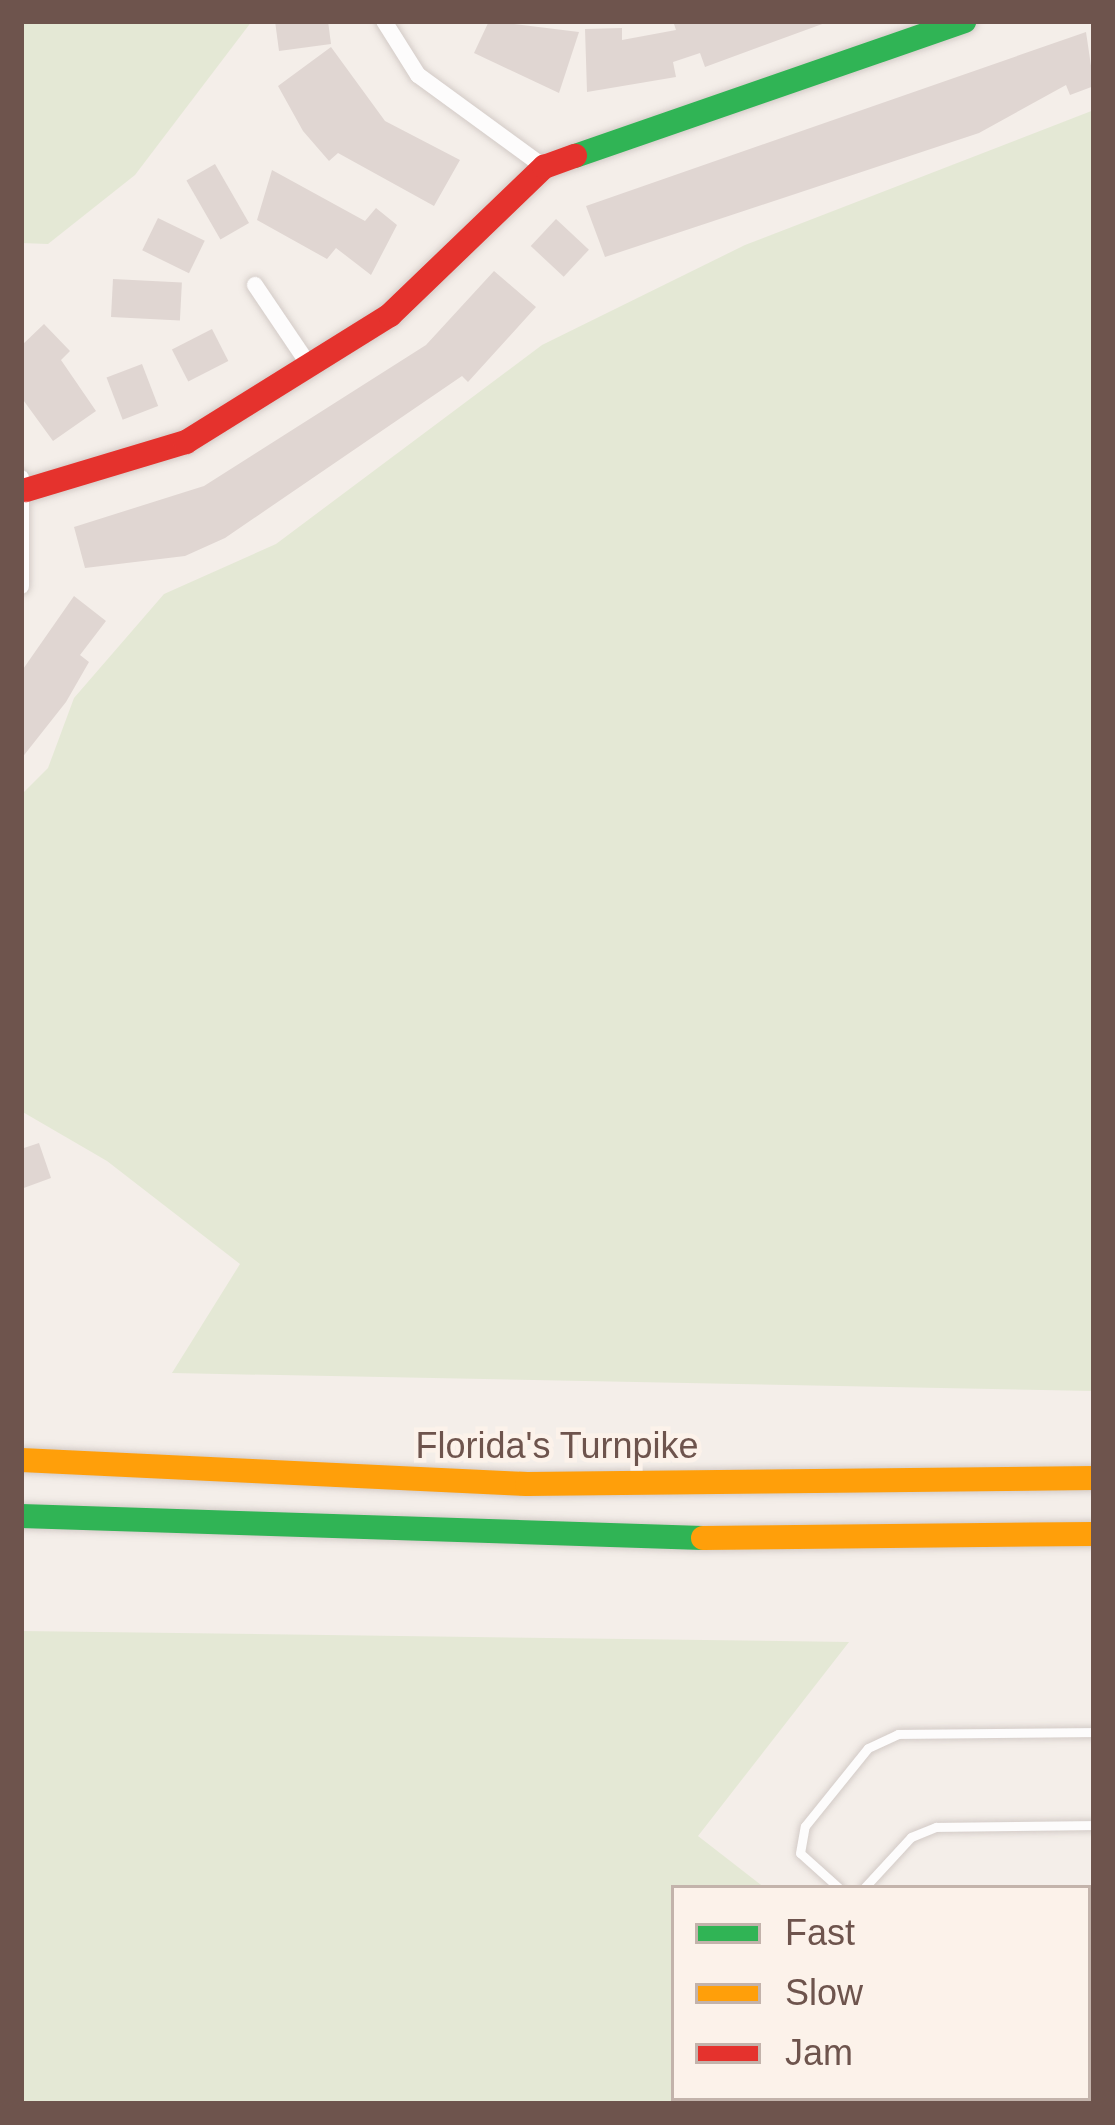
<!DOCTYPE html>
<html>
<head>
<meta charset="utf-8">
<style>
  body { margin:0 }
  #map { position:relative; width:1115px; height:2125px; overflow:hidden; background:#f4eee9; font-family:Helvetica,sans-serif }
  div>[style] { position:absolute }
  .green>* { inset:0; background:#e4e8d5 }
  .building>* { inset:0; background:#e0d6d2; transform-origin:0 0 }
  .roads { filter:drop-shadow(0 0 3px #d3cbc7) drop-shadow(0 0 3px #d3cbc7) }
  .lane>* { height:9px; margin:-4.5px; padding:0 4.5px; transform-origin:4.5px; border-radius:4.5px; background:#fdfcfc }
  .street>* { height:16px; margin:-8px; padding:0 8px; transform-origin:8px; border-radius:8px; background:#fdfcfc }
  .fast>* { height:24px; margin:-12px; padding:0 12px; transform-origin:12px; border-radius:12px; background:#30b455 }
  .slow>* { height:24px; margin:-12px; padding:0 12px; transform-origin:12px; border-radius:12px; background:#ff9f0a }
  .jam>* { height:24px; margin:-12px; padding:0 12px; transform-origin:12px; border-radius:12px; background:#e5322d }
  span { translate:-50% -50%; white-space:nowrap; text-align:center; line-height:1.15; -webkit-text-stroke:9px #fcf2ea; paint-order:stroke }
  .street-label { font-size:36px; color:#6e544d }
  .frame { position:absolute; inset:0; border:24px solid #6e544d; pointer-events:none }
  .legend { position:absolute; left:671px; top:1885px; width:420px; height:216px; box-sizing:border-box; background:#fcf2ea; border:3px solid #c3b3ab; margin:0; padding:15px 21px; list-style:none; font-size:36px; color:#6e544d }
  .legend li { display:flex; align-items:center; gap:24px; height:60px }
  .legend b { width:60px; border:3px solid #c3b3ab }
</style>
</head>
<body>
<div id="map">
  <div class="green">
    <i style="clip-path:polygon(21px 21px,252px 21px,135px 175px,48px 244px,21px 243px)"></i>
    <i style="clip-path:polygon(1094px 110px,1094px 1391px,172px 1373px,240px 1264px,107px 1161px,21px 1111px,21px 795px,48px 768px,74px 698px,164px 594px,276px 544px,542px 345px,745px 245px)"></i>
    <i style="clip-path:polygon(21px 1631px,849px 1642px,698px 1836px,765px 1888px,674px 1888px,674px 2098px,1046px 2104px,21px 2104px)"></i>
  </div>
  <div class="building">
    <i style="clip-path:polygon(275px 21px,328px 21px,331px 44px,279px 51px)"></i>
    <i style="clip-path:polygon(489px 21px,579px 32px,559px 93px,474px 53px)"></i>
    <i style="clip-path:polygon(673px 21px,825px 21px,825px 23px,705px 67px,700px 53px,673px 62px,676px 77px,587px 92px,585px 29px,622px 28px,622px 40px,676px 30px)"></i>
    <i style="clip-path:polygon(1086px 32px,1094px 86px,1070px 95px,1066px 85px,979px 133px,605px 257px,586px 206px)"></i>
    <i style="clip-path:polygon(331px 47px,385px 121px,460px 160px,434px 206px,338px 153px,329px 161px,303px 131px,278px 86px)"></i>
    <i style="left:215px;top:164px;width:68px;height:33px;rotate:60deg"></i>
    <i style="clip-path:polygon(272px 170px,365px 221px,376px 208px,397px 225px,371px 275px,336px 248px,327px 259px,257px 220px)"></i>
    <i style="left:158px;top:218px;width:52px;height:36px;rotate:26deg"></i>
    <i style="left:556px;top:219px;width:45px;height:37px;rotate:43deg"></i>
    <i style="clip-path:polygon(494px 271px,536px 307px,468px 382px,462px 376px,225px 538px,185px 556px,85px 568px,74px 527px,204px 486px,426px 345px)"></i>
    <i style="left:113px;top:279px;width:69px;height:38px;rotate:3deg"></i>
    <i style="clip-path:polygon(44px 324px,70px 351px,61px 360px,96px 411px,53px 441px,21px 397px,21px 346px)"></i>
    <i style="left:212px;top:329px;width:36px;height:45px;rotate:63deg"></i>
    <i style="left:142px;top:364px;width:45px;height:38px;rotate:69deg"></i>
    <i style="clip-path:polygon(74px 596px,106px 621px,80px 655px,89px 662px,66px 702px,21px 759px,21px 672px)"></i>
    <i style="clip-path:polygon(39px 1143px,51px 1178px,21px 1189px,21px 1149px)"></i>
  </div>
  <div class="roads">
    <div class="lane">
      <i style="left:839px;top:1888px;width:52px;rotate:-138.1deg"></i>
      <i style="left:800px;top:1853px;width:27px;rotate:-80deg"></i>
      <i style="left:805px;top:1826px;width:100px;rotate:-51.1deg"></i>
      <i style="left:868px;top:1748px;width:33px;rotate:-25deg"></i>
      <i style="left:898px;top:1734px;width:196px;rotate:-0.6deg"></i>
      <i style="left:864px;top:1888px;width:69px;rotate:-47.3deg"></i>
      <i style="left:911px;top:1837px;width:27px;rotate:-22deg"></i>
      <i style="left:936px;top:1827px;width:158px;rotate:-0.7deg"></i>
      <i style="left:1094px;top:2061px;width:26px;rotate:90deg"></i>
    </div>
    <div class="street">
      <i style="left:384px;top:21px;width:64px;rotate:57.8deg"></i>
      <i style="left:418px;top:75px;width:156px;rotate:36.1deg"></i>
      <i style="left:255px;top:285px;width:97px;rotate:56deg"></i>
      <i style="left:21px;top:478px;width:108px;rotate:90deg"></i>
    </div>
    <div class="fast">
      <i style="left:575px;top:156px;width:412px;rotate:-19.1deg"></i>
      <i style="left:21px;top:1516px;width:682px;rotate:1.85deg"></i>
    </div>
    <div class="slow">
      <i style="left:21px;top:1460px;width:507px;rotate:2.72deg"></i>
      <i style="left:527px;top:1484px;width:567px;rotate:-0.61deg"></i>
      <i style="left:703px;top:1538px;width:391px;rotate:-0.6deg"></i>
    </div>
    <div class="jam">
      <i style="left:26px;top:490px;width:167px;rotate:-16.7deg"></i>
      <i style="left:186px;top:442px;width:240px;rotate:-31.9deg"></i>
      <i style="left:390px;top:315px;width:214px;rotate:-43.9deg"></i>
      <i style="left:544px;top:167px;width:33px;rotate:-20deg"></i>
    </div>
  </div>
  <div class="street-label">
    <span style="left:557px;top:1446px">Florida's Turnpike</span>
  </div>
  <div class="frame"></div>
  <ul class="legend">
  <li><b style="height:15px;background:#30b455"></b>Fast</li>
  <li><b style="height:15px;background:#ff9f0a"></b>Slow</li>
  <li><b style="height:15px;background:#e5322d"></b>Jam</li>
  </ul>
</div>
</body>
</html>
